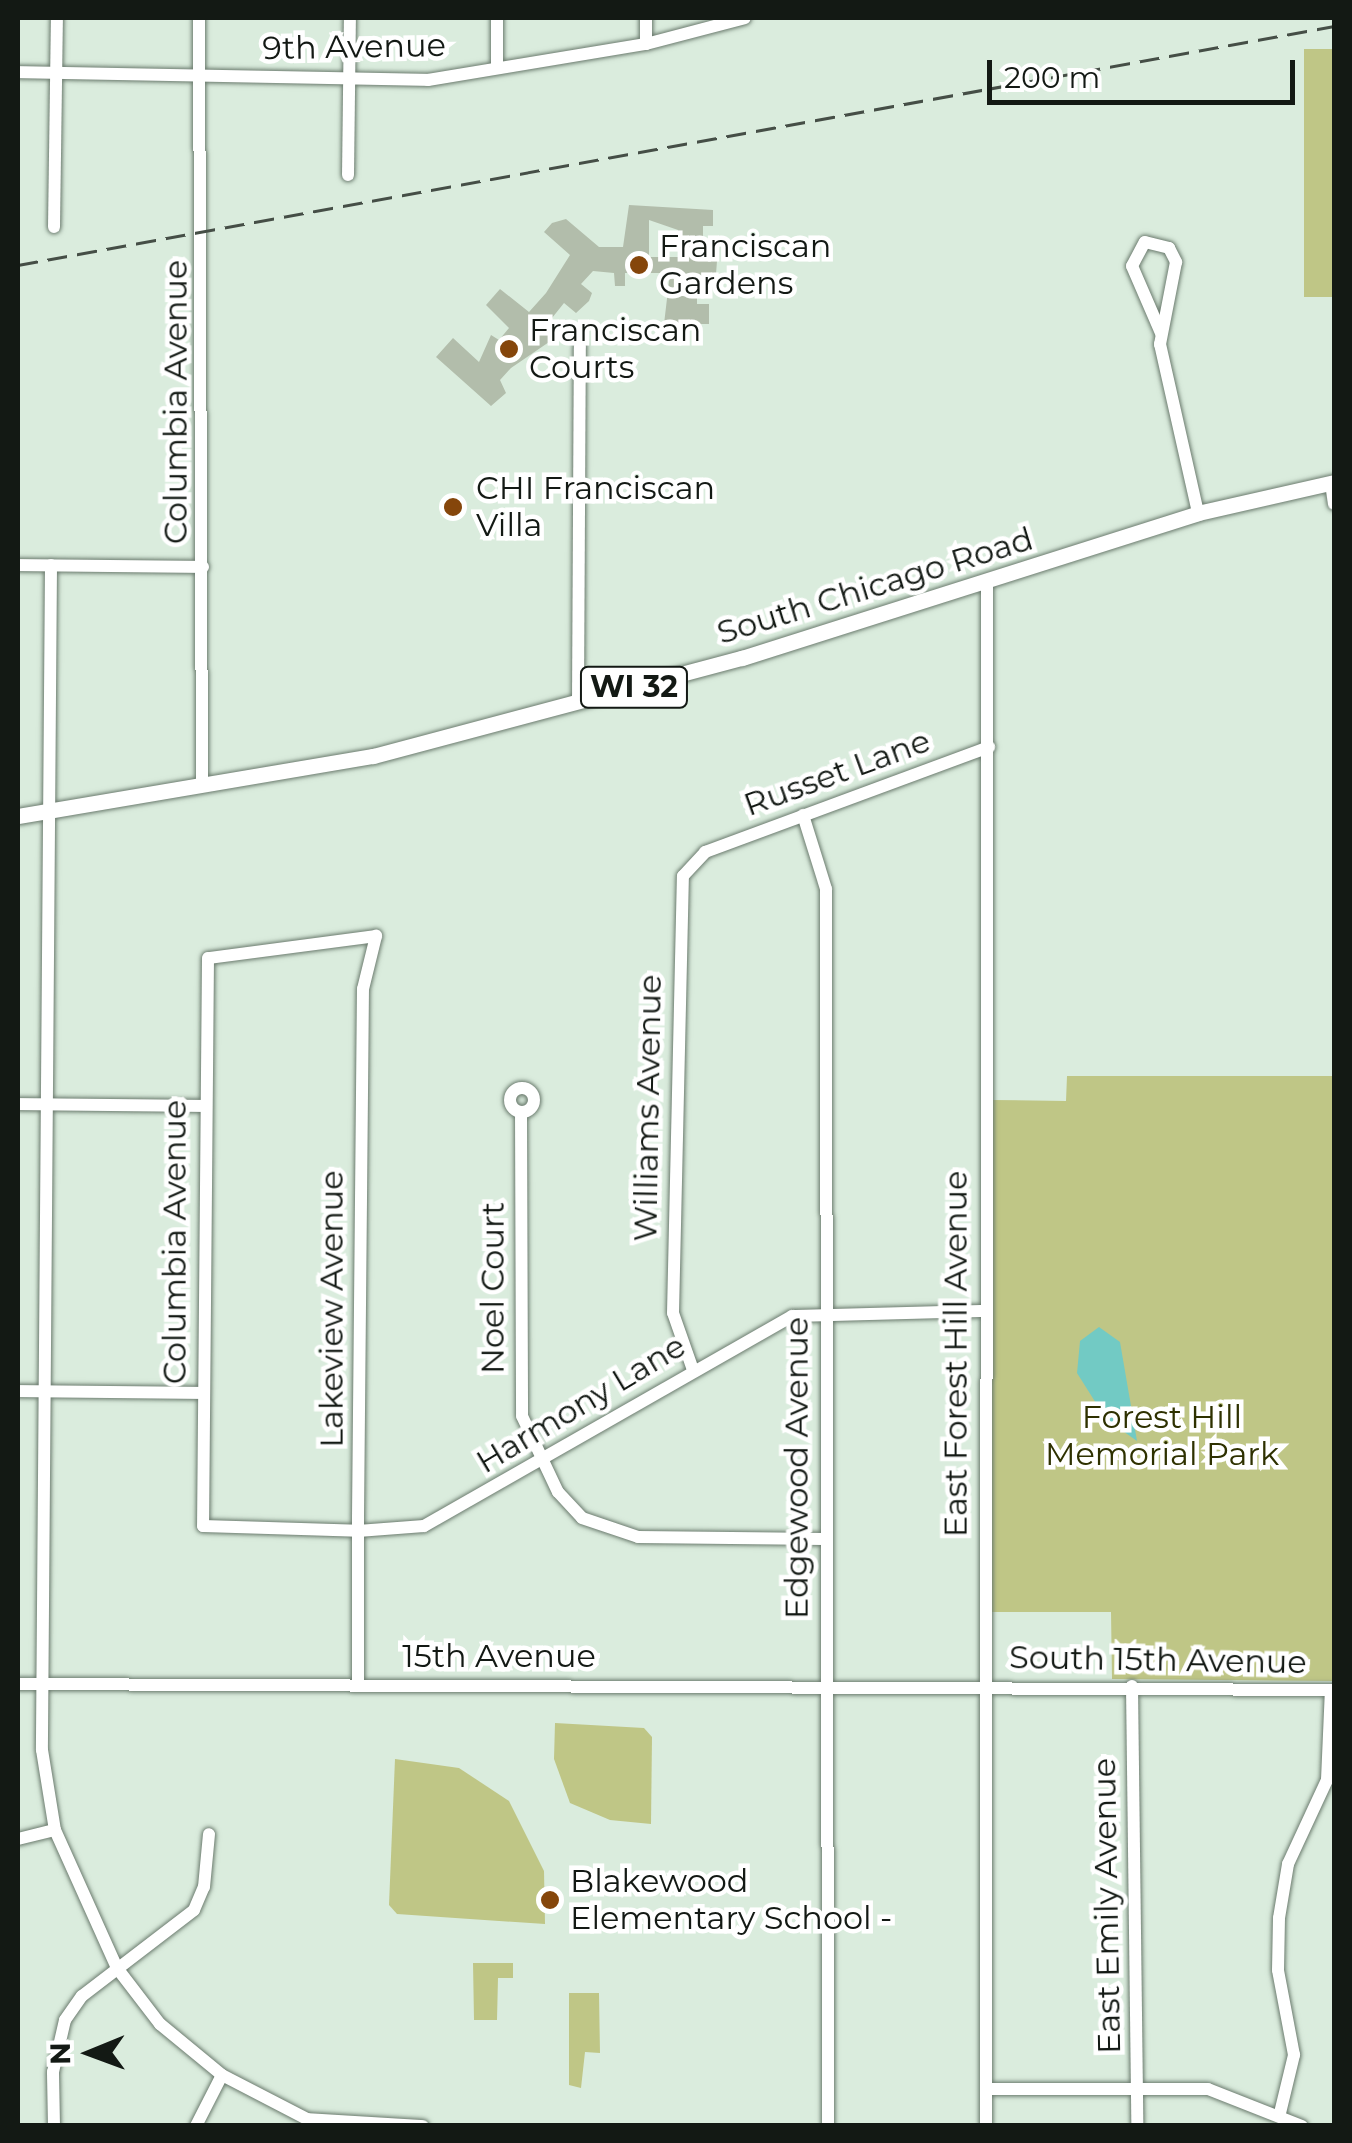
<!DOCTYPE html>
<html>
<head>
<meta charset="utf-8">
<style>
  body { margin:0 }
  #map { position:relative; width:1352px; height:2143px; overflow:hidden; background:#daecdd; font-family:Montserrat,sans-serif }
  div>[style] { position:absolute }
  .green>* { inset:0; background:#bfc686; transform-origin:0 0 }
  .water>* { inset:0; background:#72cac4 }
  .building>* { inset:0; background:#b2bdab }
  .roads { filter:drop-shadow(0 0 2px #6b7b6e) drop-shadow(0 0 2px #6b7b6e) }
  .minor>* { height:12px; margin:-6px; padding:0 6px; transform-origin:6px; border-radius:6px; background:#fff }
  .minor>.ring { margin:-6px; padding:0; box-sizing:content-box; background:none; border:12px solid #fff; border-radius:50% }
  .major>* { height:15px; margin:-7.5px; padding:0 7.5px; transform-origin:7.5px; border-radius:7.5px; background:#fff }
  .rail>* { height:2.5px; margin-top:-1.25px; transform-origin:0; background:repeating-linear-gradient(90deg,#454e46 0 20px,transparent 0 30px) }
  .dots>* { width:28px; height:28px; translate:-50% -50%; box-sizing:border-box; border:5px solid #fff; border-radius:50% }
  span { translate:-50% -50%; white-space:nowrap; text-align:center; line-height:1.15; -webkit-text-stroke:9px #fff; paint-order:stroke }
  .shield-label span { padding:2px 8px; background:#fff; border:2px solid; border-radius:8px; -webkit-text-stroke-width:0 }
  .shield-label { font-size:30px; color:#131914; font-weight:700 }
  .street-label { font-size:32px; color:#131914 }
  .poi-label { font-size:32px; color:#131914 }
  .left { translate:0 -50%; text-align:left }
  .park-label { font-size:32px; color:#2e3100 }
  .frame { position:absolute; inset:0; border:20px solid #131914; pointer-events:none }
  .north { position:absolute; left:40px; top:2003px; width:100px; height:100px; -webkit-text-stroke:8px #fff; paint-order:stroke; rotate:269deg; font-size:28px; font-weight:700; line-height:40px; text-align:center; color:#131914 }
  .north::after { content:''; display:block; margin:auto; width:35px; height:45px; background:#131914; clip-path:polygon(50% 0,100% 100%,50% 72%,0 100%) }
  .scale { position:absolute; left:987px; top:60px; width:308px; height:45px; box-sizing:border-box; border:5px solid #131914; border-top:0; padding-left:12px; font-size:30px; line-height:35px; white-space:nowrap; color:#131914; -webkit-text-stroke:8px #fff; paint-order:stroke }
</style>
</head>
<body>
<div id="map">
  <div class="green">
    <i style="left:1334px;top:49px;width:248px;height:30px;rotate:90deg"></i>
    <i style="clip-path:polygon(1067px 1076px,1334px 1076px,1334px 1681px,1112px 1679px,1111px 1612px,987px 1612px,991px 1100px,1066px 1101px)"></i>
    <i style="clip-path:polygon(555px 1723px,644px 1728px,652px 1737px,651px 1824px,610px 1820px,570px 1803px,554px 1759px)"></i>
    <i style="clip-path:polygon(395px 1759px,459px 1768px,509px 1801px,544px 1871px,545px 1924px,397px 1914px,389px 1905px)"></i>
    <i style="clip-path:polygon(473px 1963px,513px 1963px,513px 1978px,498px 1978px,497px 2020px,474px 2020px)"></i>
    <i style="clip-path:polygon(569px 1993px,599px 1993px,600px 2053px,585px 2052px,581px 2088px,569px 2085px)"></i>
  </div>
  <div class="water">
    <i style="clip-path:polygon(1099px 1327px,1120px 1342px,1137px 1441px,1106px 1419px,1077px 1373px,1080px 1341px)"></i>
  </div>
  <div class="building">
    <i style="clip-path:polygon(evenodd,629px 205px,713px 210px,713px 226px,703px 226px,703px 257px,717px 261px,716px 274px,697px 277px,697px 304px,709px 304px,709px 324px,664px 324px,670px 273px,625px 273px,625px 286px,615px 286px,614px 273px,593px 271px,581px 284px,592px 293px,589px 301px,576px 313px,564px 303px,548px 323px,552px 340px,511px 368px,500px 380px,506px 393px,491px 406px,436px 357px,453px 338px,479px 362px,491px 335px,499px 340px,509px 328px,486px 305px,500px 289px,529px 312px,546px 293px,570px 255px,544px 232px,552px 223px,566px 219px,599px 247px,623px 247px,629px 205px,649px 220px,678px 230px,678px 257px,649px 257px,649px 220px)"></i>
  </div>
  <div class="roads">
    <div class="minor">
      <i style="left:199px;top:18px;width:768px;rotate:89.78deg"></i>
      <i style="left:646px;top:44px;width:26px;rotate:-90deg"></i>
      <i style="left:497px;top:67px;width:49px;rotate:-90deg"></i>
      <i style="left:18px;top:72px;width:410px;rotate:1.1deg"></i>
      <i style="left:428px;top:80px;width:221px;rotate:-9.4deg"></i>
      <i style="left:646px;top:44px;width:102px;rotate:-14.7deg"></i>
      <i style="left:348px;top:175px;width:157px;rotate:-89.3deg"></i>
      <i style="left:54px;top:227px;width:209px;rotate:-89.2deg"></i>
      <i style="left:1161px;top:333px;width:73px;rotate:-113.4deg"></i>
      <i style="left:1132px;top:266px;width:27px;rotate:-62deg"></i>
      <i style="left:1145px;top:242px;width:25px;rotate:14deg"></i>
      <i style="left:1169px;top:248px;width:16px;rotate:63deg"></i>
      <i style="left:1176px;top:262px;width:84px;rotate:101deg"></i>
      <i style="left:1160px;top:344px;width:173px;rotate:77.3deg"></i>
      <i style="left:1331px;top:483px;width:21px;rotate:82deg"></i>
      <i style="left:18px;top:565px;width:185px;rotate:0.6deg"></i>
      <i style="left:51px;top:565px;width:1185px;rotate:90.44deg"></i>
      <i style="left:42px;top:1750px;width:81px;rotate:80.8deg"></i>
      <i style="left:55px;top:1830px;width:151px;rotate:65.8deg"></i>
      <i style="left:117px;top:1968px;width:71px;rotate:52.5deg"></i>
      <i style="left:160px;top:2024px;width:80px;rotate:39.4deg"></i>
      <i style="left:222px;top:2075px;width:96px;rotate:27.4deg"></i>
      <i style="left:307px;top:2119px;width:116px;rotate:3.5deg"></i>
      <i style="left:578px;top:701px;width:355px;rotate:-89.7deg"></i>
      <i style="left:803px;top:815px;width:77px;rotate:72.7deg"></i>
      <i style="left:826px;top:889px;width:1237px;rotate:89.91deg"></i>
      <i class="ring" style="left:510px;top:1088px;width:12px;height:12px"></i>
      <i style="left:18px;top:1104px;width:185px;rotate:0.6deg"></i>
      <i style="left:521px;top:1112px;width:304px;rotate:89.8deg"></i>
      <i style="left:522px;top:1416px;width:84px;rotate:64.7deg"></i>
      <i style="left:558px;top:1492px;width:35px;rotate:47deg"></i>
      <i style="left:582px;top:1518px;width:59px;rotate:18.7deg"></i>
      <i style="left:638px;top:1537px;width:186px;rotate:0.6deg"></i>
      <i style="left:693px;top:1370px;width:60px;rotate:-109.3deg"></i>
      <i style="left:673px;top:1313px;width:437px;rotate:-88.7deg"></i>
      <i style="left:683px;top:876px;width:33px;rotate:-47deg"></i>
      <i style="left:705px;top:852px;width:303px;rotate:-20.3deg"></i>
      <i style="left:18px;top:1391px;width:184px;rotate:0.6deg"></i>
      <i style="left:358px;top:1683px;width:166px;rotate:-90deg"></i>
      <i style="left:358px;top:1517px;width:528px;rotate:-89.46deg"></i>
      <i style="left:363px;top:989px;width:55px;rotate:-76.2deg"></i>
      <i style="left:376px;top:936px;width:169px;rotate:172.5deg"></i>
      <i style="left:208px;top:958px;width:568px;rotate:90.5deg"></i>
      <i style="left:203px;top:1526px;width:155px;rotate:1.8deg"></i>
      <i style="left:358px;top:1531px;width:66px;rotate:-4.3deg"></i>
      <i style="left:424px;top:1526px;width:424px;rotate:-29.7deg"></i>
      <i style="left:792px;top:1316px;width:192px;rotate:-1.5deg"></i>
      <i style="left:18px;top:1684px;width:1316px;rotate:0.26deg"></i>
      <i style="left:1132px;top:1686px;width:440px;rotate:89.3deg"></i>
      <i style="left:18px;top:1839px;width:38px;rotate:-14deg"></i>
      <i style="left:986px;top:2089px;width:222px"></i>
      <i style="left:1208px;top:2089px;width:101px;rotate:21.5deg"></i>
      <i style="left:1280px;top:2113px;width:60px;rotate:-76.4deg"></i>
      <i style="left:1294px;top:2055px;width:86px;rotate:-100.7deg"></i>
      <i style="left:1278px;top:1970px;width:52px;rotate:-88.9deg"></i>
      <i style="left:1279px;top:1918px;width:55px;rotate:-80.5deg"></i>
      <i style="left:1288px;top:1864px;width:93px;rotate:-65.1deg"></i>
      <i style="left:1327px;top:1780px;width:90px;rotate:-87.5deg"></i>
      <i style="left:54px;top:2126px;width:54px;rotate:-91.1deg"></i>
      <i style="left:53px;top:2072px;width:53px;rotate:-77deg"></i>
      <i style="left:65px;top:2020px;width:29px;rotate:-55deg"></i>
      <i style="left:82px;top:1996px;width:141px;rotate:-37.5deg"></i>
      <i style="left:194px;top:1910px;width:25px;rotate:-67deg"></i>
      <i style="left:204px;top:1887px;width:53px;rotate:-84.6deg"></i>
      <i style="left:196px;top:2126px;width:57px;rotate:-63deg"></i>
      <i style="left:986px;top:2126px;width:1544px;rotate:-89.96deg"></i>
    </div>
    <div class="major">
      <i style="left:18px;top:816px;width:360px;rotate:-9.6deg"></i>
      <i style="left:373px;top:756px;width:382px;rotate:-14.9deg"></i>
      <i style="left:742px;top:658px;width:478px;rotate:-17.6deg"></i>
      <i style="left:1198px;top:513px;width:139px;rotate:-12.8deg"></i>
    </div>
  </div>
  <div class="rail">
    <i style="left:18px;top:265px;width:1338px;rotate:-10.29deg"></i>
  </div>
  <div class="dots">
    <i style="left:639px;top:265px;background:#85460b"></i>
    <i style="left:509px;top:349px;background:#85460b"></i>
    <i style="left:453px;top:507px;background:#85460b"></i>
    <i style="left:550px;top:1900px;background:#85460b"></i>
  </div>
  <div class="shield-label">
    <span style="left:634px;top:687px">WI 32</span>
  </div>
  <div class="street-label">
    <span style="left:354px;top:47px;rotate:-1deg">9th Avenue</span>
    <span style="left:176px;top:402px;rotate:-90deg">Columbia Avenue</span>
    <span style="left:875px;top:586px;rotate:-17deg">South Chicago Road</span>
    <span style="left:837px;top:773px;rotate:-20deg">Russet Lane</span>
    <span style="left:648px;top:1108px;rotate:-89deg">Williams Avenue</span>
    <span style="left:175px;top:1242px;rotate:-90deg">Columbia Avenue</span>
    <span style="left:493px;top:1288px;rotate:-90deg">Noel Court</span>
    <span style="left:332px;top:1309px;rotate:-90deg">Lakeview Avenue</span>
    <span style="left:956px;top:1354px;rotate:-90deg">East Forest Hill Avenue</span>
    <span style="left:581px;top:1404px;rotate:-31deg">Harmony Lane</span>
    <span style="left:797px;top:1468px;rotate:-90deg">Edgewood Avenue</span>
    <span style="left:499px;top:1656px">15th Avenue</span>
    <span style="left:1158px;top:1660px;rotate:1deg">South 15th Avenue</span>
    <span style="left:1107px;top:1906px;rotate:-91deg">East Emily Avenue</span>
  </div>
  <div class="poi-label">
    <span class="left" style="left:659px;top:265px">Franciscan<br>Gardens</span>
    <span class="left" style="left:529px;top:349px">Franciscan<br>Courts</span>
    <span class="left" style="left:476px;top:507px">CHI Franciscan<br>Villa</span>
    <span class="left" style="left:570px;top:1900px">Blakewood<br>Elementary School -</span>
  </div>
  <div class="park-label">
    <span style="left:1162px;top:1436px">Forest Hill<br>Memorial Park</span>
  </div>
  <div class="frame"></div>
  <div class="north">N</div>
  <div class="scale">200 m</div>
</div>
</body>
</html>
